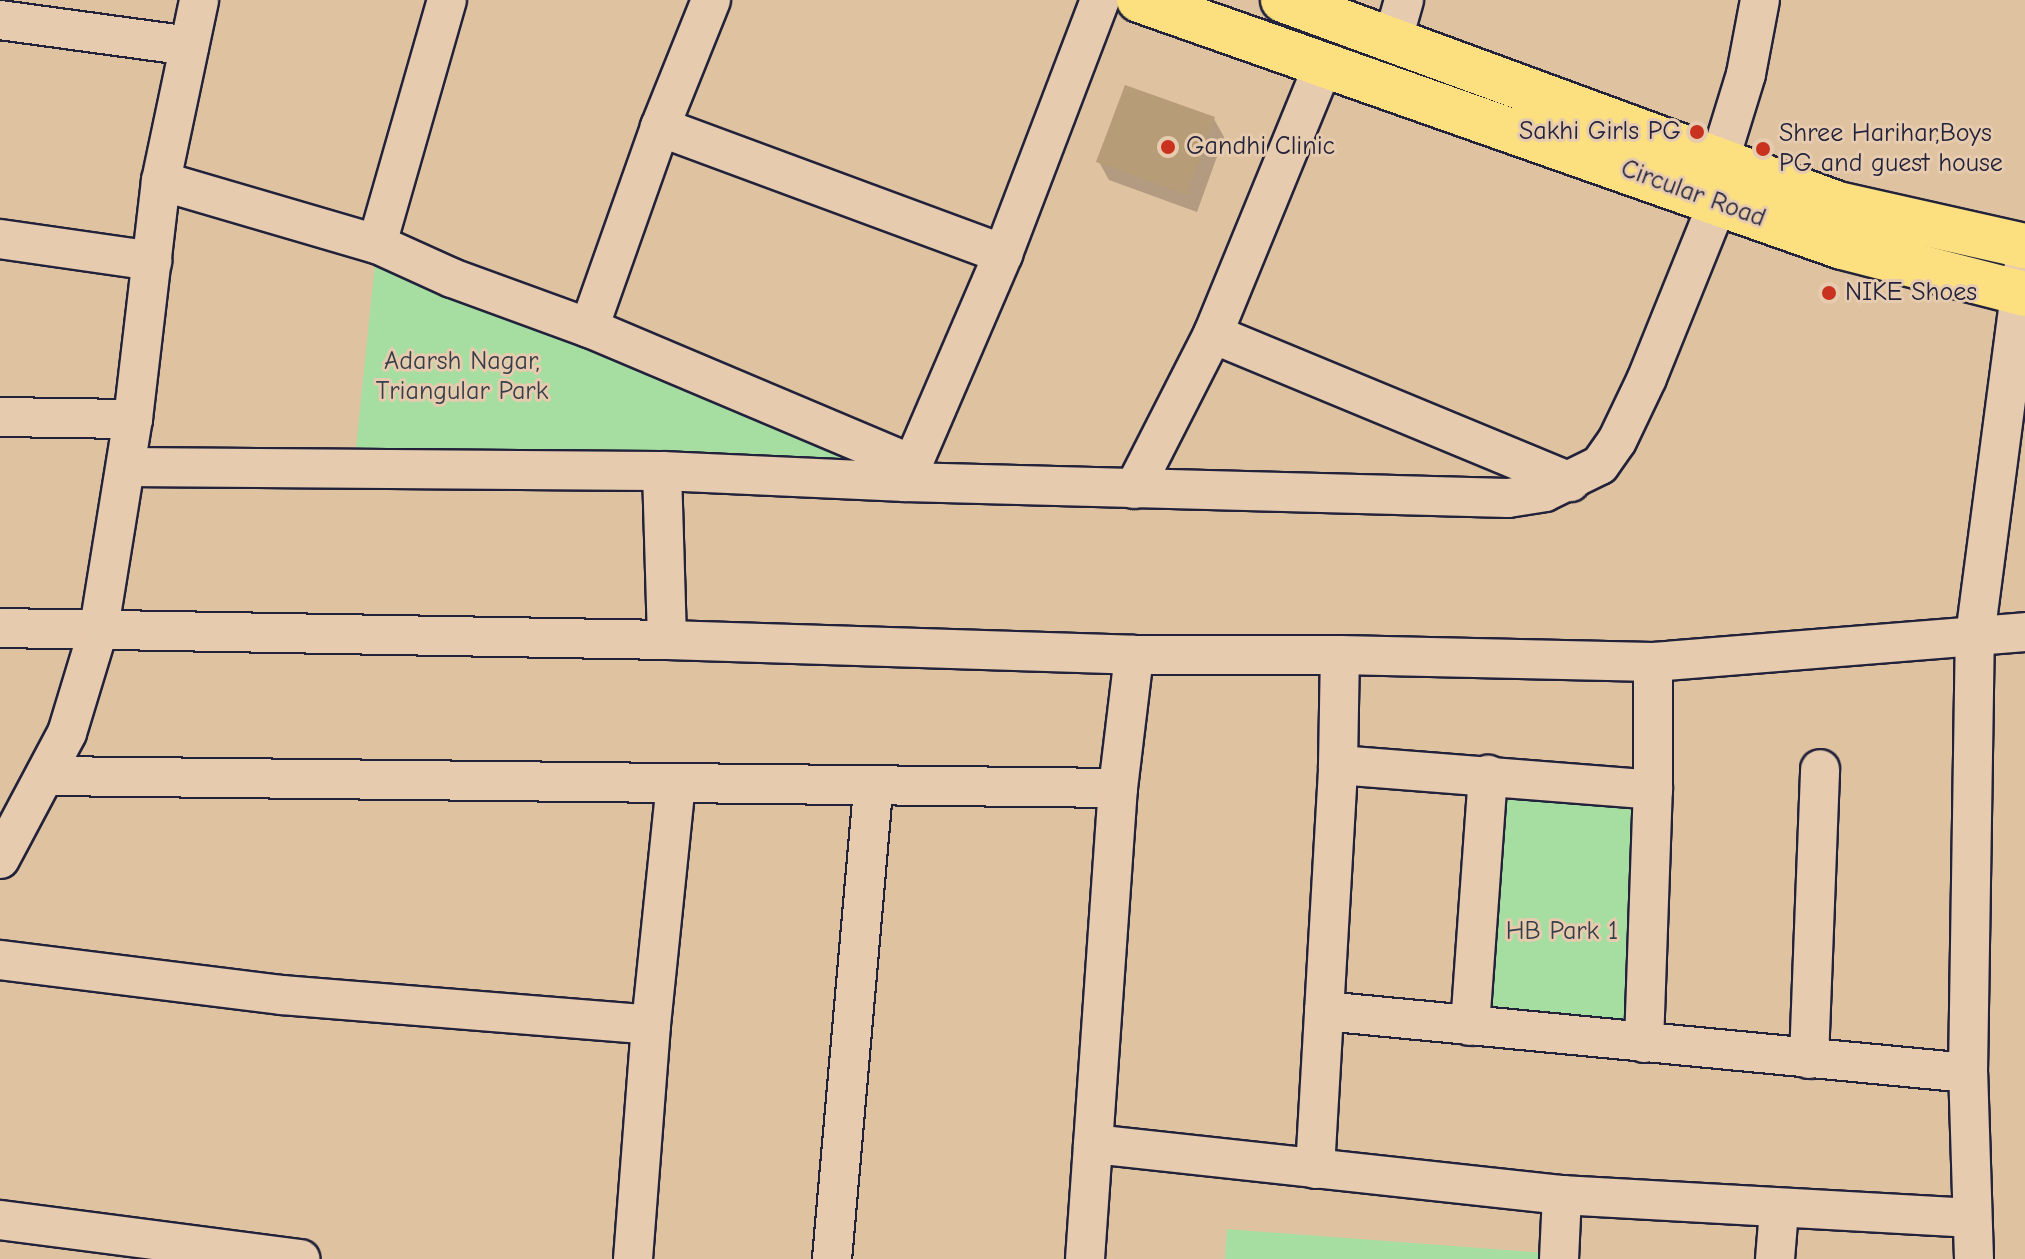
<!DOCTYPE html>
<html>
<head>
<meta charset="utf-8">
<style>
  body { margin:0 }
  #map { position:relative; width:2025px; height:1259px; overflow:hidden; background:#dfc2a0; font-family:"Comic Neue",sans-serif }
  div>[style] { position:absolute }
  .green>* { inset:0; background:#a6dea2 }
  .shadow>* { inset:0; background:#0003 }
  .building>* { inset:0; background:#b79c78 }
  .roads { filter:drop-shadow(2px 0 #22223b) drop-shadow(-2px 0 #22223b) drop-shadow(0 2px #22223b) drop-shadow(0 -2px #22223b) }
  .street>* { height:38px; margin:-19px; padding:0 19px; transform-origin:19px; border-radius:19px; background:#e7cbae }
  .primary>* { height:44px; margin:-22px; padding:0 22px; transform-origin:22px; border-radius:22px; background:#fce080 }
  .dots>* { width:22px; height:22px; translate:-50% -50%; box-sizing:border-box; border:4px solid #e7cbae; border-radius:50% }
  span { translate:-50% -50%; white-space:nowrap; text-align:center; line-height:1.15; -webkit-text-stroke:6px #e7cbae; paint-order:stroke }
  .poi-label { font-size:26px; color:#22223b }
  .right { translate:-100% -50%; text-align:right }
  .left { translate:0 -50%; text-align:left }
  .street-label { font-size:26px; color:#22223b }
  .park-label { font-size:26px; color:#363e4a }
</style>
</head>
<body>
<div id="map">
  <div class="green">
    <i style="clip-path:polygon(377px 244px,913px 465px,354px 467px)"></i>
    <i style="clip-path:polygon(1494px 783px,1647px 796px,1638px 1036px,1476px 1021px)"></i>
    <i style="clip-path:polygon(1227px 1229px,1545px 1253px,1544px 1259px,1225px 1259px)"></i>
  </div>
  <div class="shadow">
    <i style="clip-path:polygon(1214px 119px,1224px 137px,1197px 212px,1109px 180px,1099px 162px)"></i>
  </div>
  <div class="building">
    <i style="clip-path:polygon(1125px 85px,1215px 117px,1187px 195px,1096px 162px)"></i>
  </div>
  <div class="roads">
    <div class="street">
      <i style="left:0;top:20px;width:191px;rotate:7.8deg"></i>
      <i style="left:1393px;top:39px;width:41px;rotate:-74.2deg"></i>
      <i style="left:660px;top:127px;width:366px;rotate:20.3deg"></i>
      <i style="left:1719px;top:162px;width:92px;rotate:-72.9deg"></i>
      <i style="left:1746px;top:74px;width:75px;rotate:-79.3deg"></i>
      <i style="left:161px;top:181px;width:225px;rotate:16.3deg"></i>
      <i style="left:377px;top:244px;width:82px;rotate:24.4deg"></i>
      <i style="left:452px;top:278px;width:146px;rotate:20.1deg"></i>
      <i style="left:589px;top:328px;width:352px;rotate:22.9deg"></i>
      <i style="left:0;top:239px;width:154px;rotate:8.2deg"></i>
      <i style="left:377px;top:244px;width:254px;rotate:-74deg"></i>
      <i style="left:589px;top:328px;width:213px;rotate:-70.5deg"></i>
      <i style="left:660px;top:127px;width:137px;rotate:-68.1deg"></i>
      <i style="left:1213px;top:334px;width:387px;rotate:22.5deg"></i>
      <i style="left:0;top:417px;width:133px;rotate:0.9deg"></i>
      <i style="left:126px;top:467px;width:536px;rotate:0.43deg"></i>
      <i style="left:662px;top:471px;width:243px;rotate:2.6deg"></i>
      <i style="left:905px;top:482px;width:603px;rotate:1.52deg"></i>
      <i style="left:1508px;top:498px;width:37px;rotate:-9deg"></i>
      <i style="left:1545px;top:492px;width:61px;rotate:-26.1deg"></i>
      <i style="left:1600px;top:465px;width:29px;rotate:-55deg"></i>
      <i style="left:1617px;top:441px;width:70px;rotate:-64.5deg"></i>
      <i style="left:1647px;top:378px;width:190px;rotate:-68deg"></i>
      <i style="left:662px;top:471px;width:169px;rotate:88.3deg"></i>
      <i style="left:905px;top:482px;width:248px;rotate:-66.7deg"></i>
      <i style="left:1003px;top:254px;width:272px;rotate:-69.1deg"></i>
      <i style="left:1134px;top:489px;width:174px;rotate:-63deg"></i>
      <i style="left:1213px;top:334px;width:290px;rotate:-67.7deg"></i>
      <i style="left:0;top:628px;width:667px;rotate:1.03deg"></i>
      <i style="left:667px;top:640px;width:467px;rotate:1.8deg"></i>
      <i style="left:1134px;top:655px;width:206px"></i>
      <i style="left:1340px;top:655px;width:313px;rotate:1.3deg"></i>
      <i style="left:1653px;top:662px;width:373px;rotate:-4.6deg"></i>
      <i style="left:1338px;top:765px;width:316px;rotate:4.5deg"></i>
      <i style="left:46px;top:776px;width:1072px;rotate:0.64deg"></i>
      <i style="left:0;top:859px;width:143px;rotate:-62deg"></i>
      <i style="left:67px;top:733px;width:110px;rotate:-73.1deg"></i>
      <i style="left:99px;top:628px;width:212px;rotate:-80.8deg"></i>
      <i style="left:133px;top:419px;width:240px;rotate:-83.3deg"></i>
      <i style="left:161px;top:181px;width:185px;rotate:-78.1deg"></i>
      <i style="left:0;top:960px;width:284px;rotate:7.1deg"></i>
      <i style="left:282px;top:995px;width:370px;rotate:4.6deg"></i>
      <i style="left:1324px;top:1011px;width:647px;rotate:5.5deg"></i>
      <i style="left:1470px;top:1026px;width:252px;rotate:-85.9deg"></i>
      <i style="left:1644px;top:1043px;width:253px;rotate:-88deg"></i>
      <i style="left:1653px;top:790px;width:128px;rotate:-90deg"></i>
      <i style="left:1809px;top:1059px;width:290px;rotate:-87.8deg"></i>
      <i style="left:1093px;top:1144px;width:472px;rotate:6.2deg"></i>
      <i style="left:1562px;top:1195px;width:410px;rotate:3.2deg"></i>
      <i style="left:1315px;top:1169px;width:405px;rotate:-86.7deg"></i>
      <i style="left:1338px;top:765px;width:110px;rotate:-89deg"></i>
      <i style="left:0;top:1220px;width:303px;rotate:7.4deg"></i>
      <i style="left:633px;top:1259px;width:235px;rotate:-85.6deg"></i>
      <i style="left:651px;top:1025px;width:241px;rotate:-84.1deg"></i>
      <i style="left:832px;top:1259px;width:475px;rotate:-85deg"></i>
      <i style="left:1085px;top:1259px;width:472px;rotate:-86deg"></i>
      <i style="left:1118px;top:788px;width:134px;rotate:-83.1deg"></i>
      <i style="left:1559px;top:1259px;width:64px;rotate:-87.3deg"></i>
      <i style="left:1775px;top:1259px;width:49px;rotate:-85.3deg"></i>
      <i style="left:1974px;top:1259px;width:186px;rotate:-91.8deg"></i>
      <i style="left:1968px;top:1073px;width:437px;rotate:-89.1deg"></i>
      <i style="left:1975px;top:636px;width:381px;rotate:-82.5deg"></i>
    </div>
    <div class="primary">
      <i style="left:1139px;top:0;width:745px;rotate:19.36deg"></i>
      <i style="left:1842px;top:247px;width:189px;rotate:14.4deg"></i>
      <i style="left:1283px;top:0;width:591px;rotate:20.18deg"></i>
      <i style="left:1838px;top:204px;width:192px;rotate:12.7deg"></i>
    </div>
  </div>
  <div class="dots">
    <i style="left:1697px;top:132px;background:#c8321e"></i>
    <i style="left:1168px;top:147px;background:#c8321e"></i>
    <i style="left:1763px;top:149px;background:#c8321e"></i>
    <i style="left:1829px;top:293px;background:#c8321e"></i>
  </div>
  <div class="poi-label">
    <span class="right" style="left:1681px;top:132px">Sakhi Girls PG</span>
    <span class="left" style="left:1779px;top:149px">Shree Harihar,Boys<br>PG and guest house</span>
    <span class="left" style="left:1186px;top:147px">Gandhi Clinic</span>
    <span class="left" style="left:1845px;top:293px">NIKE Shoes</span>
  </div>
  <div class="street-label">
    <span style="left:1693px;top:194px;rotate:20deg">Circular Road</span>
  </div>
  <div class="park-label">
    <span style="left:462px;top:377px">Adarsh Nagar,<br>Triangular Park</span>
    <span style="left:1562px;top:932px">HB Park 1</span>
  </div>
</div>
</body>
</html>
